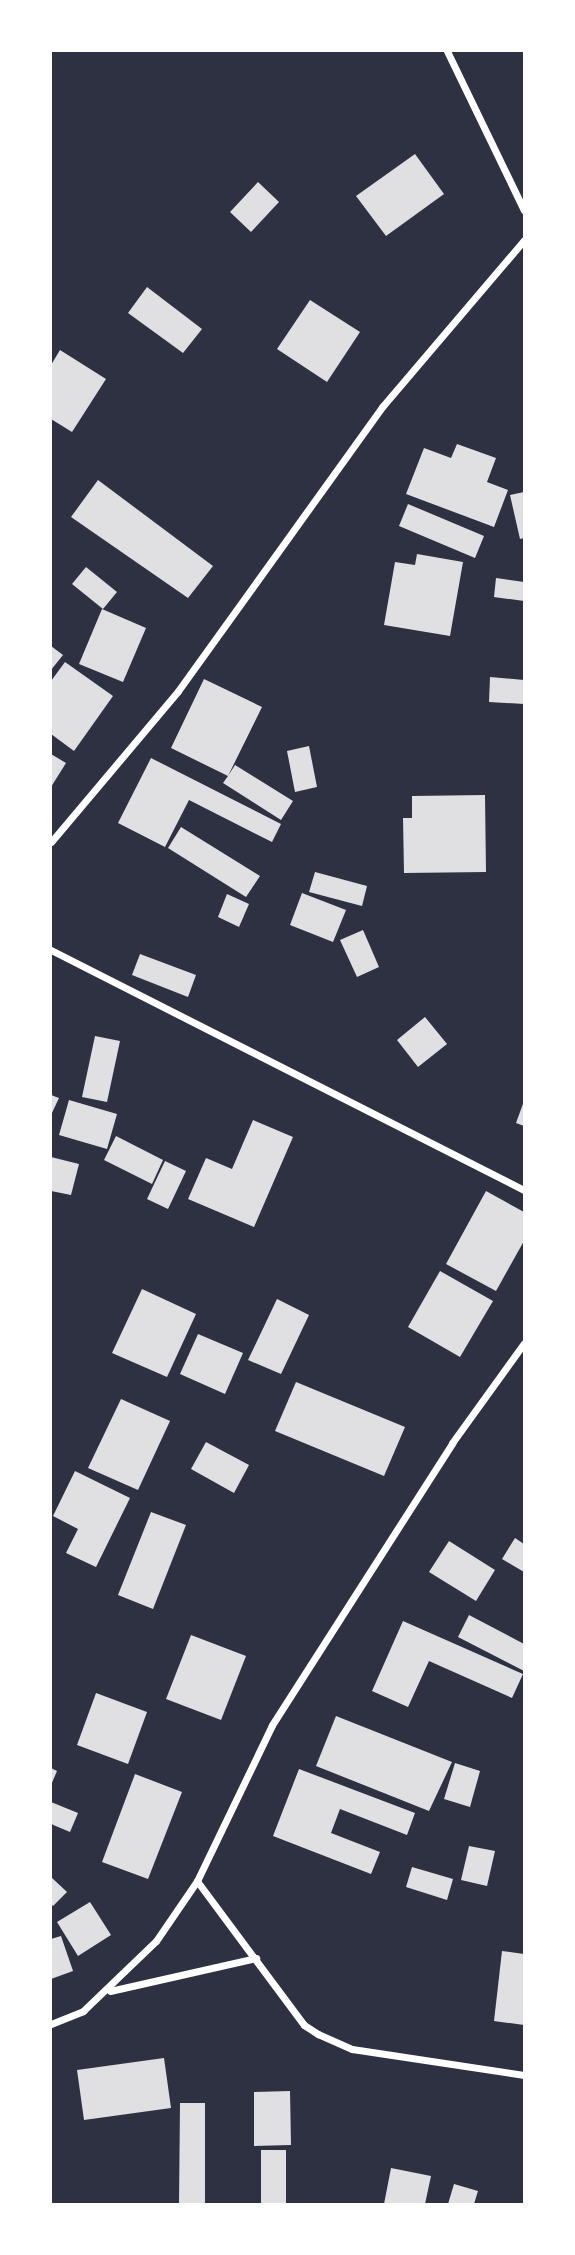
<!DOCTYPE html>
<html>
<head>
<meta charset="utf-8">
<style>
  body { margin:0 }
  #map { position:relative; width:575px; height:2255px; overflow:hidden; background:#2d3142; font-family:"Archivo Narrow",sans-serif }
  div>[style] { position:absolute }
  .building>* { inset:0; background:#e0e0e3 }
  .minor>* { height:7px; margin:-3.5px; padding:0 3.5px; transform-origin:3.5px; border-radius:3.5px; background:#fff }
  span { translate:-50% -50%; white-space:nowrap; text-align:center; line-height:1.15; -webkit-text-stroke:7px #fff; paint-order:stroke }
  .frame { position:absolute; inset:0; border:52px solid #fff; pointer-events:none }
</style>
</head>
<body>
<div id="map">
  <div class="building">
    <i style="clip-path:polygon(415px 154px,444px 194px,386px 236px,356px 196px)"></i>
    <i style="clip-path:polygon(258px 182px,279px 202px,251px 232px,230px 212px)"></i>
    <i style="clip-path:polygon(147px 287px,202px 329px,183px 353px,128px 313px)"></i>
    <i style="clip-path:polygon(310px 300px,360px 332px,327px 382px,277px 349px)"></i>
    <i style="clip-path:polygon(60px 350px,106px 379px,72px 432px,51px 419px,51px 365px)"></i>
    <i style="clip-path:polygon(457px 444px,496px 458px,487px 482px,508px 490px,494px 527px,406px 494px,424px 448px,451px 458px)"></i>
    <i style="clip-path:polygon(98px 480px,213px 566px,188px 598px,71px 517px)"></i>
    <i style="clip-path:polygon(524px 492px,524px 538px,520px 539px,510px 495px)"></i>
    <i style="clip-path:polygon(408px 504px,484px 536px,475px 558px,399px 526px)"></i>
    <i style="clip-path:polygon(417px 554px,463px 562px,450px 636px,384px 625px,395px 562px,415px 565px)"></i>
    <i style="clip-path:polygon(86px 567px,117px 592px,103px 609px,72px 584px)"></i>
    <i style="clip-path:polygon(496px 578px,524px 582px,524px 601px,494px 597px)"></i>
    <i style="clip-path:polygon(102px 609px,146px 628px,123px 682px,79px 664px)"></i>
    <i style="clip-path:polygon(51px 646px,63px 655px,51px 670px)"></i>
    <i style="clip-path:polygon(65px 662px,113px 696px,74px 751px,51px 734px,51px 681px)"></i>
    <i style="clip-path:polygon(490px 677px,524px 680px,524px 704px,489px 702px)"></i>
    <i style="clip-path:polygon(204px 679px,262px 707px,228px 776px,235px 765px,293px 801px,281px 820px,223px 783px,228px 776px,171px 748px)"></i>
    <i style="clip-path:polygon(309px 746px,317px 787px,295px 792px,287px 751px)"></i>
    <i style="clip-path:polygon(51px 754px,66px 763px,51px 787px)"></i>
    <i style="clip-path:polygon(151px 758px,281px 824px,272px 842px,189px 800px,165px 847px,118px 823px)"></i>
    <i style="clip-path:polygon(485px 795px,486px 872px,404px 873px,403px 818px,412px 818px,412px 796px)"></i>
    <i style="clip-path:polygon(181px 827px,260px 876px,246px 897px,168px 848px)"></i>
    <i style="clip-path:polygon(315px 872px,367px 886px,362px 906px,309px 892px)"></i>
    <i style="clip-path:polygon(302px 893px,346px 910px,333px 942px,290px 925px)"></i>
    <i style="clip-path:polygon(227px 894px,249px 904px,239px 927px,218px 917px)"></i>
    <i style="clip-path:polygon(363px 930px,379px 967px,357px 977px,340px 940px)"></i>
    <i style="clip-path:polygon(140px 954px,196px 975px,188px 997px,132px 975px)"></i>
    <i style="clip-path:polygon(425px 1017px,447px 1044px,418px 1067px,397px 1040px)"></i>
    <i style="clip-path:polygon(95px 1036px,120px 1041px,107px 1102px,82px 1097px)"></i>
    <i style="clip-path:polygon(51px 1095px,59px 1098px,51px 1115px)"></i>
    <i style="clip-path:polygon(69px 1100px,117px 1114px,107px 1149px,59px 1135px)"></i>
    <i style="clip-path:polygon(524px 1101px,524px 1126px,516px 1123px)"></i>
    <i style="clip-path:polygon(253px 1120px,293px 1137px,254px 1227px,188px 1199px,206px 1158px,232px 1169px)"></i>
    <i style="clip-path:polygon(116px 1136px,163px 1160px,152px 1184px,104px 1160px)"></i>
    <i style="clip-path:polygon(51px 1157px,79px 1164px,71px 1195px,51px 1191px)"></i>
    <i style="clip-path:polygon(165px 1161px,186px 1171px,168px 1209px,147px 1199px)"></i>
    <i style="clip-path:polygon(486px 1191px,524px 1212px,524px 1241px,496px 1291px,446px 1264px)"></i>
    <i style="clip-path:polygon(440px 1271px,493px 1301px,460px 1357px,408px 1327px)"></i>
    <i style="clip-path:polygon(142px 1289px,196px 1314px,167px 1377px,112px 1353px)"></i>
    <i style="clip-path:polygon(277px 1299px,309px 1315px,281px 1374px,248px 1360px)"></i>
    <i style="clip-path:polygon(198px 1334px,243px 1353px,225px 1394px,180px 1374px)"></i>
    <i style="clip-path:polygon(296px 1382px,405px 1427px,384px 1476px,275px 1431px)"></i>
    <i style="clip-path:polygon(121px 1399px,170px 1421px,138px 1490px,88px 1468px)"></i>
    <i style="clip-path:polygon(206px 1442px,249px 1465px,234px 1493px,191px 1469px)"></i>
    <i style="clip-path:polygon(75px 1471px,130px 1498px,96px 1567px,66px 1553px,78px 1529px,53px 1516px)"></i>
    <i style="clip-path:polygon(151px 1512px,186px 1525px,153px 1609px,118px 1595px)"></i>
    <i style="clip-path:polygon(515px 1538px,524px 1544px,524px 1572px,502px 1559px)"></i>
    <i style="clip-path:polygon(449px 1541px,495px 1570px,476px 1601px,429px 1572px)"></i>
    <i style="clip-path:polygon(469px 1615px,524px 1644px,524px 1671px,458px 1637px)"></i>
    <i style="clip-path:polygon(403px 1621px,523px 1674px,512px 1698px,429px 1661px,408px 1707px,372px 1691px)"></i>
    <i style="clip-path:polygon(191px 1635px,246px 1656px,221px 1720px,166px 1699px)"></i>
    <i style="clip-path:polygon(96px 1693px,147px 1712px,128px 1764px,77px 1745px)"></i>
    <i style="clip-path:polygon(336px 1716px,452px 1762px,429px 1811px,316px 1766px)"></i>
    <i style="clip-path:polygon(455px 1763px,480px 1771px,470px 1807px,444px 1799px)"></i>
    <i style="clip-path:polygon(51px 1768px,57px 1771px,51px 1785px)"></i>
    <i style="clip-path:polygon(299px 1769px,415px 1813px,407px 1835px,340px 1809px,331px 1833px,380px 1852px,371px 1874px,273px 1836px)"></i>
    <i style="clip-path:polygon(135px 1774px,182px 1792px,148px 1879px,102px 1862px)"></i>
    <i style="clip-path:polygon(51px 1802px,78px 1813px,70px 1832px,51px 1824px)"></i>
    <i style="clip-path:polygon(469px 1846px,495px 1851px,487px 1886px,461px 1880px)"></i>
    <i style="clip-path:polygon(412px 1867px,453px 1879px,447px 1900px,406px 1887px)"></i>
    <i style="clip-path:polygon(51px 1877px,67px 1892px,53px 1906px,51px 1904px)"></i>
    <i style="clip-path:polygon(90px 1902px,111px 1935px,78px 1956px,57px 1922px)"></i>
    <i style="clip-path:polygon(61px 1936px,73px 1971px,51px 1979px,51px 1939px)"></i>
    <i style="clip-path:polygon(502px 1951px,524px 1954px,524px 2025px,494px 2021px)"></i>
    <i style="clip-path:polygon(164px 2058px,171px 2108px,84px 2120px,77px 2070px)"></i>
    <i style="clip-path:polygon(290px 2091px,291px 2145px,254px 2146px,254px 2092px)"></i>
    <i style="clip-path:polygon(180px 2103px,205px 2103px,205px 2204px,179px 2204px)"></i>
    <i style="clip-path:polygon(261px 2150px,286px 2150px,286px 2204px,261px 2204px)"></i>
    <i style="clip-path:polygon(391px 2168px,431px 2176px,425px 2204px,384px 2204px)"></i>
    <i style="clip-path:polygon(454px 2184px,478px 2191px,474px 2204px,448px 2204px)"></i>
  </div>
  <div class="minor">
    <i style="left:447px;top:51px;width:177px;rotate:64.2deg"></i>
    <i style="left:51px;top:842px;width:197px;rotate:-49.9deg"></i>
    <i style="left:178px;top:691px;width:350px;rotate:-54.3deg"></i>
    <i style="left:382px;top:407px;width:219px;rotate:-49.6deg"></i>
    <i style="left:51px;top:950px;width:530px;rotate:26.9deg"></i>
    <i style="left:197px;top:1881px;width:179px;rotate:53.4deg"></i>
    <i style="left:304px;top:2025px;width:17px;rotate:33deg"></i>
    <i style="left:318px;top:2034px;width:37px;rotate:24deg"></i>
    <i style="left:352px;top:2049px;width:174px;rotate:8.6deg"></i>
    <i style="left:110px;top:1991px;width:150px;rotate:-12.7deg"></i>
    <i style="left:51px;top:2024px;width:35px;rotate:-22deg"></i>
    <i style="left:83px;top:2011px;width:101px;rotate:-43.8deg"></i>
    <i style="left:156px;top:1941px;width:73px;rotate:-55.7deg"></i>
    <i style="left:197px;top:1881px;width:173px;rotate:-64.3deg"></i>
    <i style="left:272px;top:1725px;width:335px;rotate:-57.4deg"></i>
    <i style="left:452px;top:1443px;width:123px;rotate:-54.2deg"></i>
  </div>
  <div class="frame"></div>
</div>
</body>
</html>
